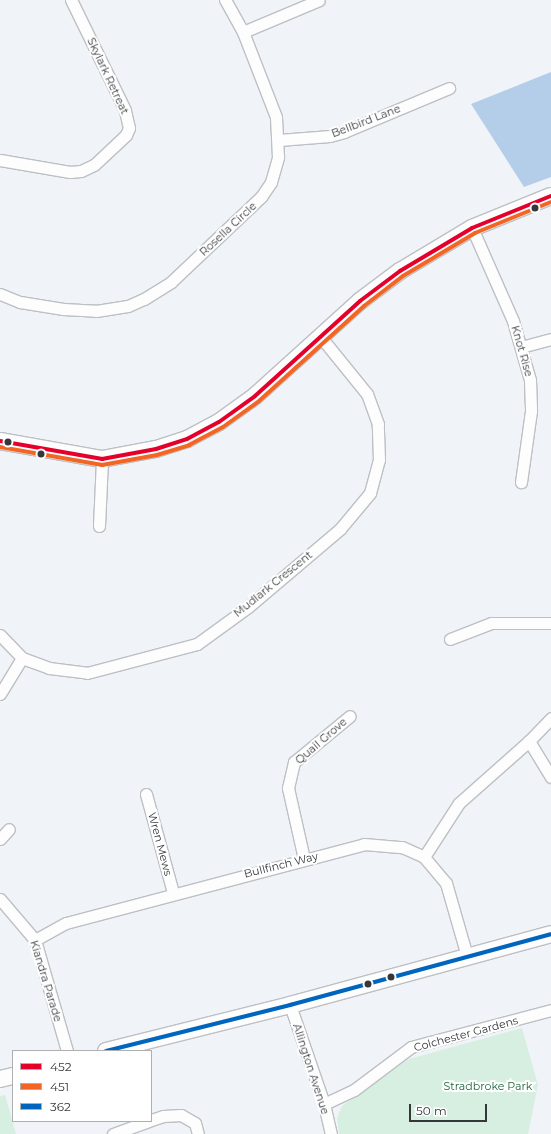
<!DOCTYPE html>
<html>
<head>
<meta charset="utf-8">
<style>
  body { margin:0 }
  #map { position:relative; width:551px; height:1134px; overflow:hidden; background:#f0f3f8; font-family:Montserrat,sans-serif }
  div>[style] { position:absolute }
  .green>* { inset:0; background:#d6efe0 }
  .water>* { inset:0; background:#b4cee9 }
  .roads { filter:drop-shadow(1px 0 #bdc0c3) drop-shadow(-1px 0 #bdc0c3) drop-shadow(0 1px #bdc0c3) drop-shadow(0 -1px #bdc0c3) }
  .street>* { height:11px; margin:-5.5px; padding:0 5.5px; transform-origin:5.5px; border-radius:5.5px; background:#fdfdfe }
  .secondary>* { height:16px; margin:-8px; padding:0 8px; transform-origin:8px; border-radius:8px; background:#fdfdfe }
  .bus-1>* { height:4px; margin:-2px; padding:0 2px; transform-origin:2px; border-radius:2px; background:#e4002b }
  .bus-2>* { height:4px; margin:-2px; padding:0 2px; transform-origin:2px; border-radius:2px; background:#f26522 }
  .bus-3>* { height:4px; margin:-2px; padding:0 2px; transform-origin:2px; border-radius:2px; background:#0065bd }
  .dots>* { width:11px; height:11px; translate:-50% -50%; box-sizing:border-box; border:2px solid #fff; border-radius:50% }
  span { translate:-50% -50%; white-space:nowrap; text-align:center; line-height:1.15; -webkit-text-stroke:4px #fff; paint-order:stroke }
  .street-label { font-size:11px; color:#35373b }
  .park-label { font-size:11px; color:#1e653c }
  .legend { position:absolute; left:12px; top:1050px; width:140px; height:72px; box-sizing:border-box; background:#fff; border:1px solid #aeafb1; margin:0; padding:5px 7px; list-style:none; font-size:12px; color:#35373b }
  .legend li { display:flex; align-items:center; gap:8px; height:20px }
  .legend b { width:20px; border:1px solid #aeafb1 }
  .scale { position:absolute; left:409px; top:1104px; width:78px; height:18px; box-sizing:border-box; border:2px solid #35373b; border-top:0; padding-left:5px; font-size:12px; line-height:14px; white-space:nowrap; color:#35373b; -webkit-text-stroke:3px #fff; paint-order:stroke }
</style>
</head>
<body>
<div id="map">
  <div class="green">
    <i style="clip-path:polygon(522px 1028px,538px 1085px,528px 1134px,339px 1134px,337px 1118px,342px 1106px,409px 1059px)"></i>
    <i style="clip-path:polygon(5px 1095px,16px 1134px,0 1134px,0 1096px)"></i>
  </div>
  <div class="water">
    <i style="clip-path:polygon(551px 72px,551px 177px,524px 187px,471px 104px)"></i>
  </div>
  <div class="roads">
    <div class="street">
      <i style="left:243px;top:32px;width:82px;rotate:-22.8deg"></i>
      <i style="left:279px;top:140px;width:51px;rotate:-4.5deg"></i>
      <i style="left:330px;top:136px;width:15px;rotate:-16deg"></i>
      <i style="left:344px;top:132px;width:114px;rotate:-22.7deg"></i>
      <i style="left:0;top:160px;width:71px;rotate:9.7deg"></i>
      <i style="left:70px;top:172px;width:11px;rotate:-5deg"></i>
      <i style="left:81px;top:171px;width:14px;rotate:-25deg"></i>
      <i style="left:94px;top:165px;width:44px;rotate:-43.2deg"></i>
      <i style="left:126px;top:135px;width:8px;rotate:-67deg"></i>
      <i style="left:129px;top:128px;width:18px;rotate:-103deg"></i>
      <i style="left:125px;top:110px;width:123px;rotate:-116.1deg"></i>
      <i style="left:472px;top:228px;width:102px;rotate:66.2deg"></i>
      <i style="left:513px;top:321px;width:61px;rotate:73.9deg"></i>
      <i style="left:530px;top:380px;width:31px;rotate:88deg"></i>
      <i style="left:531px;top:411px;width:72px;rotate:98deg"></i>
      <i style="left:0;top:294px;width:22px;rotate:22deg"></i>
      <i style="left:20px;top:302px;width:44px;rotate:9.2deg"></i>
      <i style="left:63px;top:309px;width:33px;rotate:3deg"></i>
      <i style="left:96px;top:311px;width:32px;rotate:-9deg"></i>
      <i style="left:128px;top:306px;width:17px;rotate:-24deg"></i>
      <i style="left:144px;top:299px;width:32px;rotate:-32deg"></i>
      <i style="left:171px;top:282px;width:124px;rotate:-43.4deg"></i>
      <i style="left:261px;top:197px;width:18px;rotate:-56deg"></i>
      <i style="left:271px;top:182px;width:26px;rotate:-74deg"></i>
      <i style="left:278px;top:157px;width:40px;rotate:-92.9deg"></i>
      <i style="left:276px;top:117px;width:91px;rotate:-111.2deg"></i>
      <i style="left:243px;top:32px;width:37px;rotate:-119deg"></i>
      <i style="left:521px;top:347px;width:31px;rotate:-15deg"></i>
      <i style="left:99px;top:526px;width:67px;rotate:-87.4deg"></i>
      <i style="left:0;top:635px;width:32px;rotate:46deg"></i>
      <i style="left:22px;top:658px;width:29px;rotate:20deg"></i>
      <i style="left:49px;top:668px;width:38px;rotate:7deg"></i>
      <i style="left:87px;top:673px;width:114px;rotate:-14.8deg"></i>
      <i style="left:197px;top:644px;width:63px;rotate:-36deg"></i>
      <i style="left:248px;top:607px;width:121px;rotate:-40.3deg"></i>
      <i style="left:340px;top:529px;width:47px;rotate:-50.2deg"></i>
      <i style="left:370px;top:493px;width:34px;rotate:-75deg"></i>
      <i style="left:379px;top:460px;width:36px;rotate:-92deg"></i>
      <i style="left:378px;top:424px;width:32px;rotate:-110deg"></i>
      <i style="left:367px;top:394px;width:75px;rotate:-129deg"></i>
      <i style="left:450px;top:639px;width:44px;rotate:-21.3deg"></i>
      <i style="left:491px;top:623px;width:60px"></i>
      <i style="left:0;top:694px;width:42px;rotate:-58.6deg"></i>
      <i style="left:529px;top:741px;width:42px;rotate:58.6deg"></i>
      <i style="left:146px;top:794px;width:103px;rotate:74.7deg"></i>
      <i style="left:0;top:839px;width:13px;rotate:-48deg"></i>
      <i style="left:424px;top:857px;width:64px;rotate:-57.1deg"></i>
      <i style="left:459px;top:803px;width:94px;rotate:-41.5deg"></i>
      <i style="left:529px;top:741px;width:32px;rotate:-46deg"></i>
      <i style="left:304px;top:859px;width:73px;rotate:-102.7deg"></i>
      <i style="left:288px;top:788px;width:27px;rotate:-77deg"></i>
      <i style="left:294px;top:762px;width:72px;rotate:-39.4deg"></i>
      <i style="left:0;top:899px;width:54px;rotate:49.5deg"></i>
      <i style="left:35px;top:940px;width:116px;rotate:73.9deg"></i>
      <i style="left:35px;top:940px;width:35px;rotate:-29deg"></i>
      <i style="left:66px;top:923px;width:308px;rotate:-14.8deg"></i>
      <i style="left:364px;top:844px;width:38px;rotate:5deg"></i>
      <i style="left:402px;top:847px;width:24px;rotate:24deg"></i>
      <i style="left:424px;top:857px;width:34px;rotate:50deg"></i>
      <i style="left:446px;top:883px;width:76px;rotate:74deg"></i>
      <i style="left:290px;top:1005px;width:105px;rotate:71deg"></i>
      <i style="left:324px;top:1104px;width:31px;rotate:77deg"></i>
      <i style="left:324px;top:1104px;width:33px;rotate:-25deg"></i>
      <i style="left:354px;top:1090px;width:71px;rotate:-37deg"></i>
      <i style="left:411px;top:1047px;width:145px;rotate:-14.8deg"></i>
      <i style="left:151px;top:1120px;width:13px;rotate:-18deg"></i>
      <i style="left:163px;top:1116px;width:18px;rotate:-3deg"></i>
      <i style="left:181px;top:1115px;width:16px;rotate:30deg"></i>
      <i style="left:195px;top:1123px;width:11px;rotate:75deg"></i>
      <i style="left:113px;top:1134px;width:37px;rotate:-20deg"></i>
    </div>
    <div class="secondary">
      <i style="left:0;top:441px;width:104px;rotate:10deg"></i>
      <i style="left:102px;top:459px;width:55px;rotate:-10.5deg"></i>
      <i style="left:156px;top:449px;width:33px;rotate:-18deg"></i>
      <i style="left:187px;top:439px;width:36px;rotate:-28deg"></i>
      <i style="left:219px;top:422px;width:44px;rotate:-35.8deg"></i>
      <i style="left:255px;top:396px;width:142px;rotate:-42.1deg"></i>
      <i style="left:360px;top:301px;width:50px;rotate:-36.9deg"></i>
      <i style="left:400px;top:271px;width:84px;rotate:-30.8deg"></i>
      <i style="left:472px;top:228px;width:85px;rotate:-22.1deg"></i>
      <i style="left:106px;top:1051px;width:190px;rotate:-14deg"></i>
      <i style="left:290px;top:1005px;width:270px;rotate:-15.2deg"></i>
      <i style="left:0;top:1079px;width:13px;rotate:-13deg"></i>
    </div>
  </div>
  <div class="bus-1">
    <i style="left:0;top:441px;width:104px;rotate:10deg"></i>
    <i style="left:102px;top:459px;width:55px;rotate:-10.5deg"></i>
    <i style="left:156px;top:449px;width:33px;rotate:-18deg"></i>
    <i style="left:187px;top:439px;width:36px;rotate:-28deg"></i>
    <i style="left:219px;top:422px;width:44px;rotate:-35.8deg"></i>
    <i style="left:255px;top:396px;width:142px;rotate:-42.1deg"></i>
    <i style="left:360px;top:301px;width:50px;rotate:-36.9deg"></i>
    <i style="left:400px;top:271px;width:84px;rotate:-30.8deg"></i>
    <i style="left:472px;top:228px;width:85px;rotate:-22.1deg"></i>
  </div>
  <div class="bus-2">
    <i style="left:0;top:447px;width:104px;rotate:10deg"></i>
    <i style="left:102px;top:465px;width:56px;rotate:-10.3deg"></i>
    <i style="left:157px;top:455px;width:34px;rotate:-17deg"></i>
    <i style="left:189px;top:445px;width:38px;rotate:-28deg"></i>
    <i style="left:223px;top:427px;width:44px;rotate:-35.8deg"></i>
    <i style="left:259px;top:401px;width:142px;rotate:-42.1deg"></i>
    <i style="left:364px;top:306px;width:49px;rotate:-37.6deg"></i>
    <i style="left:403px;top:276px;width:84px;rotate:-30.8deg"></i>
    <i style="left:475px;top:233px;width:82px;rotate:-22.2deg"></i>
  </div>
  <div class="bus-3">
    <i style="left:106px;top:1051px;width:190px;rotate:-14deg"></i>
    <i style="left:290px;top:1005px;width:270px;rotate:-15.2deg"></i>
  </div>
  <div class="dots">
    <i style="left:535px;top:208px;background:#35373b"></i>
    <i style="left:8px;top:442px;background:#35373b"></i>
    <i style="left:41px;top:454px;background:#35373b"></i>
    <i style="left:391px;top:977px;background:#35373b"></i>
    <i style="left:368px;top:984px;background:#35373b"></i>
  </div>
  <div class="street-label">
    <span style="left:108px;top:76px;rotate:65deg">Skylark Retreat</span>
    <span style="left:366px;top:121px;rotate:-21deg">Bellbird Lane</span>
    <span style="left:228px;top:229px;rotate:-43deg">Rosella Circle</span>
    <span style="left:522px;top:351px;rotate:74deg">Knot Rise</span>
    <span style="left:273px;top:584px;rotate:-39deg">Mudlark Crescent</span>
    <span style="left:321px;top:741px;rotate:-41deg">Quail Grove</span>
    <span style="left:160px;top:844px;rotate:75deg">Wren Mews</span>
    <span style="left:281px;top:865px;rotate:-14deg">Bullfinch Way</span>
    <span style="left:46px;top:981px;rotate:73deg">Kiandra Parade</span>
    <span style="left:466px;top:1034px;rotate:-15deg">Colchester Gardens</span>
    <span style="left:311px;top:1069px;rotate:72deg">Allington Avenue</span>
  </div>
  <div class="park-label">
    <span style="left:488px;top:1086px">Stradbroke Park</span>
  </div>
  <ul class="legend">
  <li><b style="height:5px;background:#e4002b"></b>452</li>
  <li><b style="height:5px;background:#f26522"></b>451</li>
  <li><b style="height:5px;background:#0065bd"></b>362</li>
  </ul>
  <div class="scale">50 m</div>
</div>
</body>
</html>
